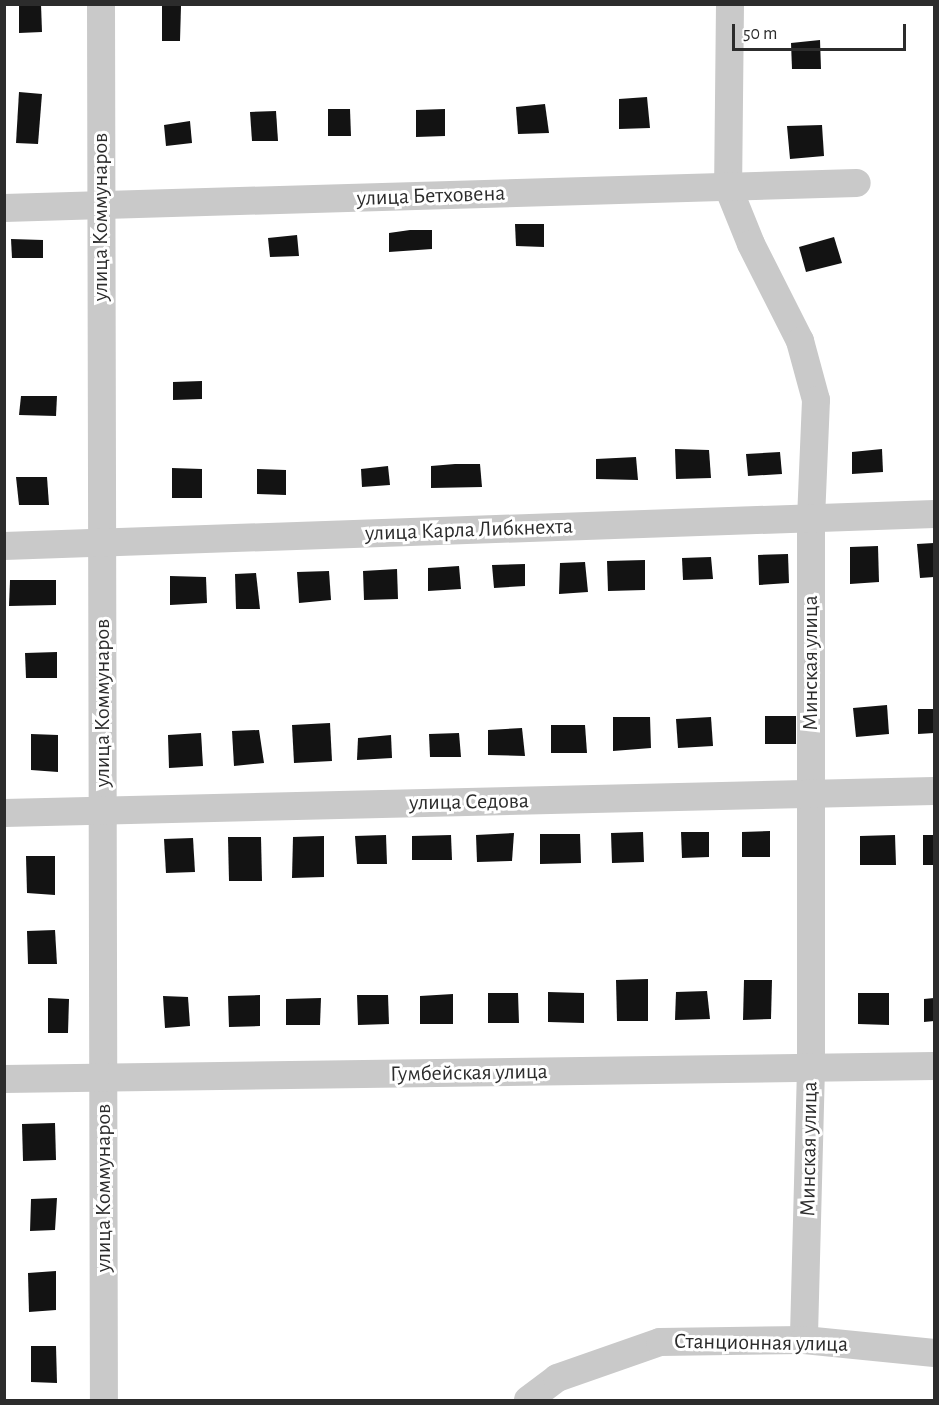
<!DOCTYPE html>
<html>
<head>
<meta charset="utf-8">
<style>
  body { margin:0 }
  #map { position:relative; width:939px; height:1405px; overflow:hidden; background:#fff; font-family:"Alegreya Sans",sans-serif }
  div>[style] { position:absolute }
  .building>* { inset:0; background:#131313 }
  .minor>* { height:28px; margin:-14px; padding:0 14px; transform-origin:14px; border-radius:14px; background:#c9c9c9 }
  span { translate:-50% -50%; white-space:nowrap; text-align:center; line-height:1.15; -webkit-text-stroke:6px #fff; paint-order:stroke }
  .street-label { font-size:22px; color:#2c2c2c }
  .frame { position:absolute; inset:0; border:6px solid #2c2c2c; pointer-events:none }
  .scale { position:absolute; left:732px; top:24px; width:174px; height:27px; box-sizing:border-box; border:3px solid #2c2c2c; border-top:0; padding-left:8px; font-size:18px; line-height:21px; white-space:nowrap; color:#2c2c2c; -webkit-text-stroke:4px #fff; paint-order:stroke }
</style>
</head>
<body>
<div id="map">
  <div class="building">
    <i style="clip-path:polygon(19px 4px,41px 4px,42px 32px,19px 33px)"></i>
    <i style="clip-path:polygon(162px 5px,181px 6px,180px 41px,162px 41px)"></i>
    <i style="clip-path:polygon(820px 40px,821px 69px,792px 69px,791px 43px)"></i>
    <i style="clip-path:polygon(19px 92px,42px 94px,38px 144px,16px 143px)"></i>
    <i style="clip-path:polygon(647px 97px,650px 128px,619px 129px,619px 99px)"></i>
    <i style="clip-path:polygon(545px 104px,549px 133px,518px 134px,516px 107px)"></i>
    <i style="clip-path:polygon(328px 109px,350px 109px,351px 136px,328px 136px)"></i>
    <i style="clip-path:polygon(445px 109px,445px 136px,416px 137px,416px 110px)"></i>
    <i style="clip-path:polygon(276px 111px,278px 141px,252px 141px,250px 112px)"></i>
    <i style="clip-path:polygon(190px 121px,192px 143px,166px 146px,164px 125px)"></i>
    <i style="clip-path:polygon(822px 125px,824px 156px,790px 159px,787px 126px)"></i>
    <i style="clip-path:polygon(515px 224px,544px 224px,544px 247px,516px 246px)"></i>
    <i style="clip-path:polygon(410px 230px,432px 230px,432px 249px,389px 252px,389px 233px)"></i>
    <i style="clip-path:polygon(297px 235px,299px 256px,270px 257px,268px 238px)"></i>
    <i style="clip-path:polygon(834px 237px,842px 263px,806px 272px,799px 247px)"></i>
    <i style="clip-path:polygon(11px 239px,43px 240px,43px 258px,12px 258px)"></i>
    <i style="clip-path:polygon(202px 381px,202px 399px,173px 400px,173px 382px)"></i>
    <i style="clip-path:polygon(21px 396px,57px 396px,56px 416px,19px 415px)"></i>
    <i style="clip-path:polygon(675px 449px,709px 450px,711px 478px,676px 479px)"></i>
    <i style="clip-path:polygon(882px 449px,883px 472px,852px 474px,852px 452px)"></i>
    <i style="clip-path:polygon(780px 452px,782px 474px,748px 476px,746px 454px)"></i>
    <i style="clip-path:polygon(636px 457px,638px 480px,596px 479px,596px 459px)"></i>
    <i style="clip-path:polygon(455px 464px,480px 464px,482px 487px,431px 488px,431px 466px)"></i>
    <i style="clip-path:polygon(388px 466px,390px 485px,362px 487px,361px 469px)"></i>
    <i style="clip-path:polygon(172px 468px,202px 469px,202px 498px,172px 498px)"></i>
    <i style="clip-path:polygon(257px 469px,286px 470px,286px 495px,257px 494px)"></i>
    <i style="clip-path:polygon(16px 477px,47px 477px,49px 505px,19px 505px)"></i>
    <i style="clip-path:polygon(934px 543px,934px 577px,920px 578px,917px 544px)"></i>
    <i style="clip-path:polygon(878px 546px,879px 582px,850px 584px,850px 547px)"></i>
    <i style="clip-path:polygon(788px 554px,789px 583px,759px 585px,758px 555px)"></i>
    <i style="clip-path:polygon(711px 557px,713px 579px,683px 580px,682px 558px)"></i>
    <i style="clip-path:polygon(645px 560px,645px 590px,608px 591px,607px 561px)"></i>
    <i style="clip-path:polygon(585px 562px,588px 592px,559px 594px,560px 563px)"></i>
    <i style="clip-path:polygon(525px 564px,525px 586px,494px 588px,492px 565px)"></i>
    <i style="clip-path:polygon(459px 566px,461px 589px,428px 591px,428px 568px)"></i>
    <i style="clip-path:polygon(397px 569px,398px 599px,364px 600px,363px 571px)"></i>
    <i style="clip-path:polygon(329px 571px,331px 600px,299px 603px,297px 572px)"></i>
    <i style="clip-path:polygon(256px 573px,260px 609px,236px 609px,235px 574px)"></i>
    <i style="clip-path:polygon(170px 576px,206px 577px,207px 603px,170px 605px)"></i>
    <i style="clip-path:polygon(10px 580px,56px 580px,56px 605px,9px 606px)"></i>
    <i style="clip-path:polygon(57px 652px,57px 678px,26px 678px,25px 653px)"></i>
    <i style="clip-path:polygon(887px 705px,889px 734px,856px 737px,853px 708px)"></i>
    <i style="clip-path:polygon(918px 709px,934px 709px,934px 733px,918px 734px)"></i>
    <i style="clip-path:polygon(765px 716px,796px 716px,796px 744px,765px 744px)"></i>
    <i style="clip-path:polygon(613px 717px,650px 717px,651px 748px,613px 751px)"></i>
    <i style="clip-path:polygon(711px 717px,713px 746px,678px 748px,676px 719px)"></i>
    <i style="clip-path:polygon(330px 723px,332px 761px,294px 763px,292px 725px)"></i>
    <i style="clip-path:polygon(551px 725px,585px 725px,587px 753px,551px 753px)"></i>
    <i style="clip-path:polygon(522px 728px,525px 756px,488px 755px,488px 730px)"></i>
    <i style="clip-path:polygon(259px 730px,264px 763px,234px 766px,232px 731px)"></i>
    <i style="clip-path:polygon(201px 733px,203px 766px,169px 768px,168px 735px)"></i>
    <i style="clip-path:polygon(459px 733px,461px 757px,430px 757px,429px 734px)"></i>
    <i style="clip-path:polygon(31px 734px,58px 735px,58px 772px,31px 770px)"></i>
    <i style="clip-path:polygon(391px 735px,392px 758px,357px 760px,358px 738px)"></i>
    <i style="clip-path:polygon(770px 831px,770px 857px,742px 857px,742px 832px)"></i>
    <i style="clip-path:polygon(643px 832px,644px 862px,612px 863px,611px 833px)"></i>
    <i style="clip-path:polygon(681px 832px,709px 832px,709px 857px,682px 858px)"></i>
    <i style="clip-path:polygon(514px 833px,512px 861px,477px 862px,476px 835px)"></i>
    <i style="clip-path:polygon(540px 834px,580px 834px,581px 863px,540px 864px)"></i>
    <i style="clip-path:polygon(386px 835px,387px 864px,357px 864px,355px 836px)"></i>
    <i style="clip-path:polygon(451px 835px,452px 860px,412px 860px,412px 836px)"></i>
    <i style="clip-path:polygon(895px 835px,896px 865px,860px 865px,860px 836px)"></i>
    <i style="clip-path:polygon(923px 835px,934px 835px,934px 865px,923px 865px)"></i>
    <i style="clip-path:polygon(324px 836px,324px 877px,292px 878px,293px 837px)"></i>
    <i style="clip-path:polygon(228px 837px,261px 837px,262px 881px,229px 881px)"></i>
    <i style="clip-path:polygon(193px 838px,195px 872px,166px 873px,164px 839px)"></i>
    <i style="clip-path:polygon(26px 856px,55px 856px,55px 895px,27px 893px)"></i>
    <i style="clip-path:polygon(55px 930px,57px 964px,28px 964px,27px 931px)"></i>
    <i style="clip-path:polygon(648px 979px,648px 1021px,617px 1021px,616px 980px)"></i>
    <i style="clip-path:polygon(744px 980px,772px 980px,771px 1019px,743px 1020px)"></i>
    <i style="clip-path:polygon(707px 991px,710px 1019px,675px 1020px,676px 992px)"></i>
    <i style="clip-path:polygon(548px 992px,584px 993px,584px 1023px,548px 1022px)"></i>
    <i style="clip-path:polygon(488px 993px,518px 993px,519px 1023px,488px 1023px)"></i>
    <i style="clip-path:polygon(858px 993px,889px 993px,889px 1025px,858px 1024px)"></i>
    <i style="clip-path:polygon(453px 994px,453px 1024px,420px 1024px,420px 996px)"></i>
    <i style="clip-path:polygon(260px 995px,260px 1026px,229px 1027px,228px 996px)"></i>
    <i style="clip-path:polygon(357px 995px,388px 995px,389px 1024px,358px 1025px)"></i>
    <i style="clip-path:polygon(163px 996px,188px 997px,190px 1026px,165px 1028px)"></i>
    <i style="clip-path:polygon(48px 998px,69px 999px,68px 1033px,48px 1033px)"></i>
    <i style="clip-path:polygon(321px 998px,320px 1025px,286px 1025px,286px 999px)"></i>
    <i style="clip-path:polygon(934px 998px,934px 1021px,924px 1022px,924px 999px)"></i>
    <i style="clip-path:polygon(55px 1123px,56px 1160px,23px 1161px,22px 1124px)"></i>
    <i style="clip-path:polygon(57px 1198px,55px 1230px,30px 1231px,31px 1199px)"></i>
    <i style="clip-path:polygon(56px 1271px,56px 1310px,29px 1312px,28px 1273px)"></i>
    <i style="clip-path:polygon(31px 1346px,56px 1346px,57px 1383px,31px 1382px)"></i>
  </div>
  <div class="minor">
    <i style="left:101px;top:4px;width:1396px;rotate:89.88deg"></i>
    <i style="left:730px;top:4px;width:183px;rotate:90.6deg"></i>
    <i style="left:728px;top:187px;width:61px;rotate:68deg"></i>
    <i style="left:751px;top:244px;width:109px;rotate:63.2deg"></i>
    <i style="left:800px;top:341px;width:61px;rotate:74.8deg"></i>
    <i style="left:816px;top:400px;width:118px;rotate:92.4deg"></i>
    <i style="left:811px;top:518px;width:550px;rotate:90deg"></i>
    <i style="left:811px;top:1068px;width:272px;rotate:91.5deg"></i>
    <i style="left:4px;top:208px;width:853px;rotate:-1.68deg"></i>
    <i style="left:4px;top:546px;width:931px;rotate:-1.97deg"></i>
    <i style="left:4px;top:813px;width:930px;rotate:-1.36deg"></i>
    <i style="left:4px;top:1079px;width:930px;rotate:-0.8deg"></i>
    <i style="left:528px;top:1400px;width:36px;rotate:-37deg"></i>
    <i style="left:557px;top:1378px;width:109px;rotate:-19.3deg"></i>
    <i style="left:660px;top:1342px;width:144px;rotate:-0.8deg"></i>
    <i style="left:804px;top:1340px;width:131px;rotate:5.7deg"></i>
  </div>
  <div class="street-label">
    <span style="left:431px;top:196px;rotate:-2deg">улица Бетховена</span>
    <span style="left:101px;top:217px;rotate:-90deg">улица Коммунаров</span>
    <span style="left:469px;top:530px;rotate:-2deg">улица Карла Либкнехта</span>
    <span style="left:811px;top:663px;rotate:-90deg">Минская улица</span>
    <span style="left:103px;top:703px;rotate:-90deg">улица Коммунаров</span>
    <span style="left:469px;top:802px;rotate:-1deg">улица Седова</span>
    <span style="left:469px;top:1073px;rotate:-1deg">Гумбейская улица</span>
    <span style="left:809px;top:1149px;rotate:-89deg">Минская улица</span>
    <span style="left:104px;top:1188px;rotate:-90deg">улица Коммунаров</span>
    <span style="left:761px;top:1343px;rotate:1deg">Станционная улица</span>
  </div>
  <div class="frame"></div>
  <div class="scale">50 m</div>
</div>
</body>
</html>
